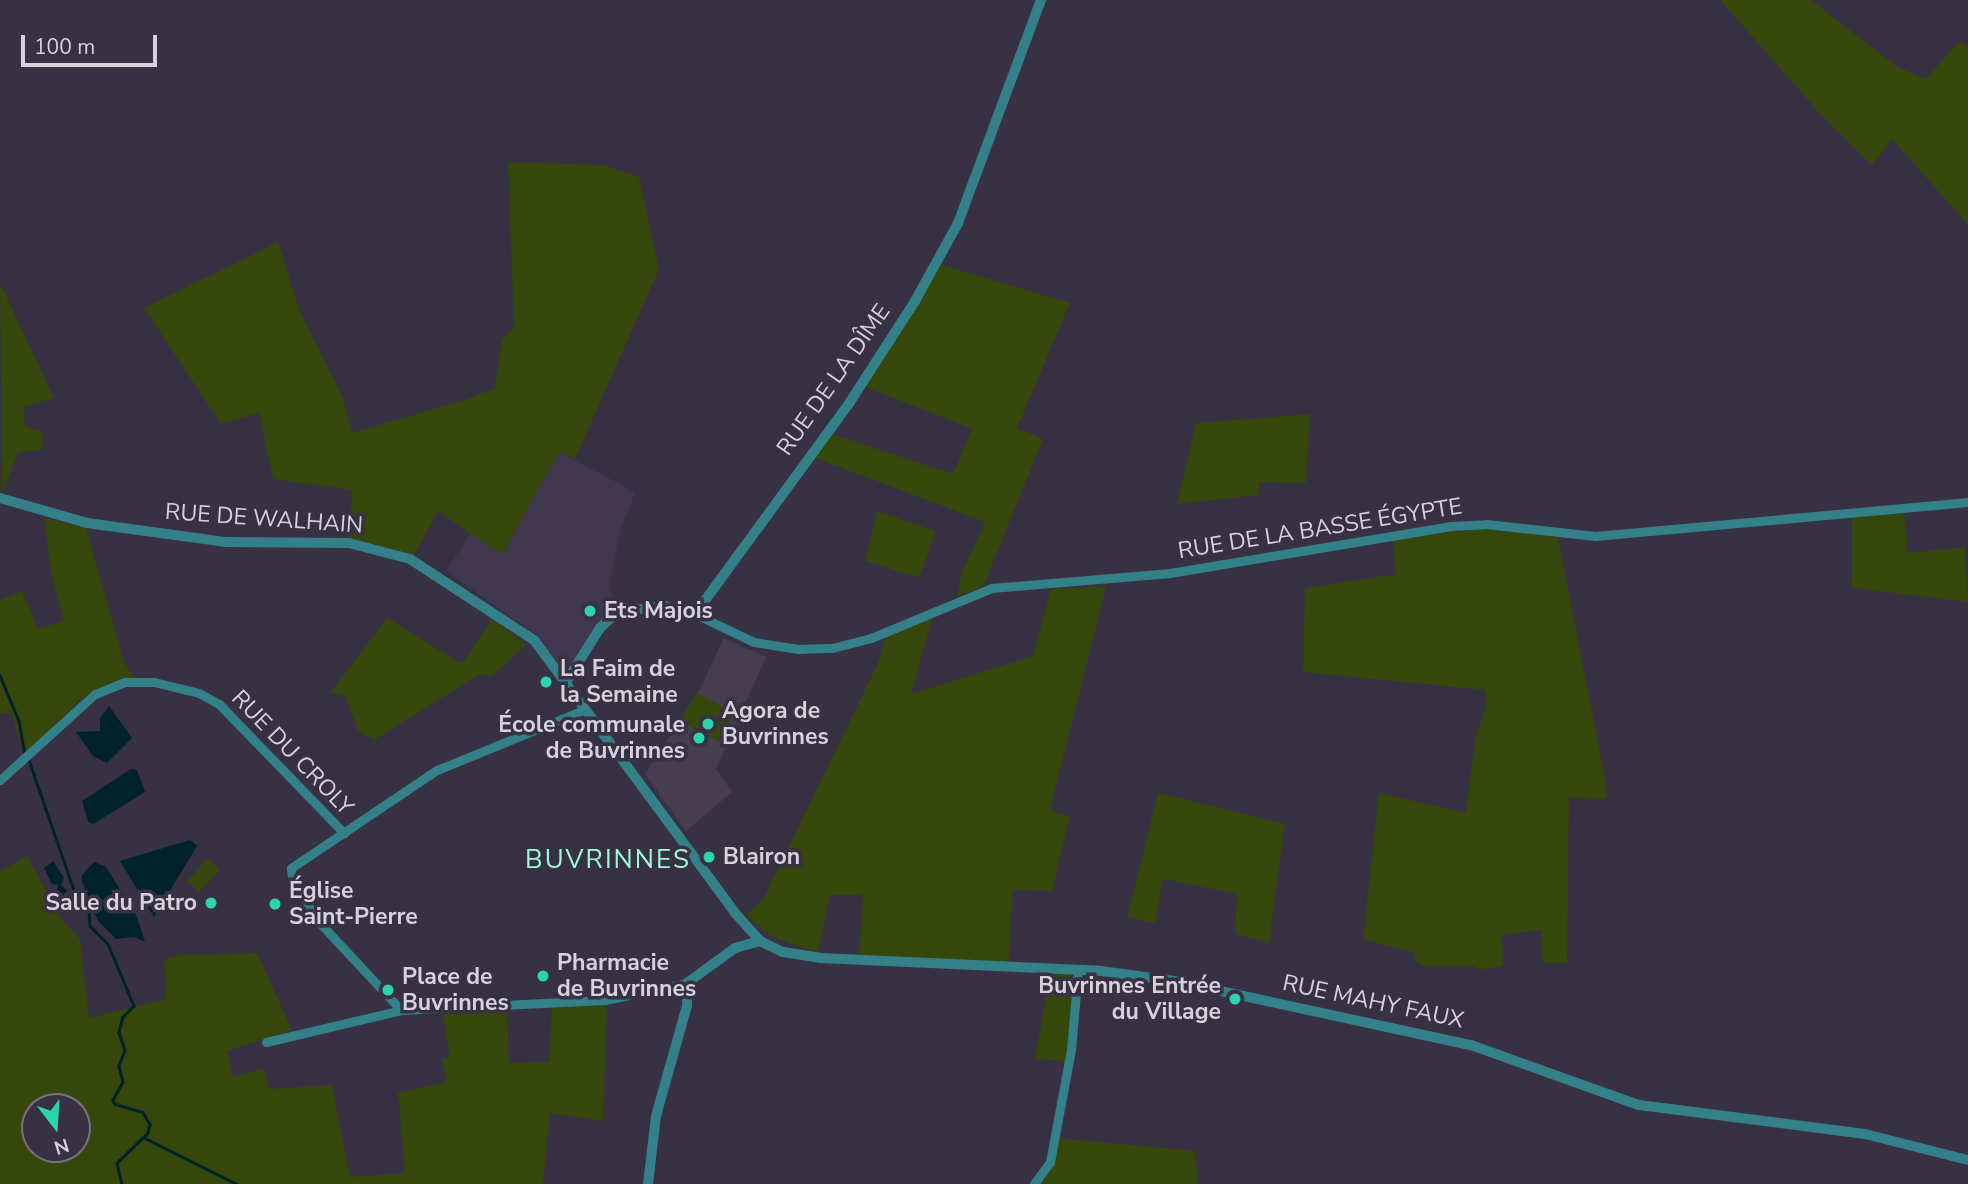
<!DOCTYPE html>
<html>
<head>
<meta charset="utf-8">
<style>
  body { margin:0 }
  #map { position:relative; width:1968px; height:1184px; overflow:hidden; background:#373143; font-family:"Nunito Sans",sans-serif }
  div>[style] { position:absolute }
  .built>* { inset:0; background:#40374f }
  .education>* { inset:0; background:#463e4f }
  .green>* { inset:0; background:#35470b }
  .water>* { inset:0; background:#00222b }
  .stream>* { height:2.5px; margin:-1.25px; padding:0 1.25px; transform-origin:1.25px; border-radius:1.25px; background:#00222b }
  .minor>* { height:9px; margin:-4.5px; padding:0 4.5px; transform-origin:4.5px; border-radius:4.5px; background:#338088 }
  .tertiary>* { height:10px; margin:-5px; padding:0 5px; transform-origin:5px; border-radius:5px; background:#338088 }
  .dots>* { width:19px; height:19px; translate:-50% -50%; box-sizing:border-box; border:4px solid #373143; border-radius:50% }
  span { translate:-50% -50%; white-space:nowrap; text-align:center; line-height:1.15; -webkit-text-stroke:7px #373143; paint-order:stroke }
  .street-label { font-size:23px; color:#d6d2dd }
  .poi-label { font-size:23px; color:#d6d2dd; font-weight:700 }
  .left { translate:0 -50%; text-align:left }
  .right { translate:-100% -50%; text-align:right }
  .quarter-label { font-size:26px; color:#9cfadc; letter-spacing:2px }
  .north { position:absolute; left:21px; top:1093px; width:70px; height:70px; box-sizing:border-box; background:#373143; border:2px solid #777181; border-radius:50%; rotate:163deg; font-size:19px; font-weight:700; line-height:28px; text-align:center; color:#d6d2dd }
  .north::after { content:''; display:block; margin:auto; width:24px; height:32px; background:#2bd5ac; clip-path:polygon(50% 0,100% 100%,50% 72%,0 100%) }
  .scale { position:absolute; left:21px; top:35px; width:136px; height:32px; box-sizing:border-box; border:4px solid #d6d2dd; border-top:0; padding-left:9px; font-size:21px; line-height:24px; white-space:nowrap; color:#d6d2dd; -webkit-text-stroke:5px #373143; paint-order:stroke }
</style>
</head>
<body>
<div id="map">
  <div class="built">
    <i style="clip-path:polygon(559px 452px,635px 492px,620px 531px,610px 584px,615px 604px,566px 676px,538px 636px,446px 571px,471px 533px,503px 554px)"></i>
  </div>
  <div class="education">
    <i style="clip-path:polygon(724px 638px,766px 657px,716px 769px,732px 792px,686px 831px,645px 774px,699px 691px)"></i>
  </div>
  <div class="green">
    <i style="clip-path:polygon(1720px 0,1811px 0,1896px 66px,1926px 79px,1958px 42px,1968px 46px,1968px 225px,1892px 139px,1872px 165px,1823px 117px)"></i>
    <i style="clip-path:polygon(508px 162px,603px 165px,639px 177px,659px 269px,575px 459px,559px 452px,502px 555px,438px 511px,414px 555px,349px 538px,352px 490px,273px 479px,259px 413px,221px 424px,144px 308px,278px 242px,301px 314px,343px 398px,352px 433px,467px 399px,495px 388px,502px 339px,514px 327px)"></i>
    <i style="clip-path:polygon(939px 264px,1070px 303px,1017px 428px,1043px 439px,983px 587px,957px 596px,962px 572px,985px 522px,813px 457px,832px 434px,953px 474px,972px 429px,865px 387px)"></i>
    <i style="clip-path:polygon(0 283px,54px 398px,24px 407px,25px 427px,44px 432px,42px 450px,18px 452px,2px 494px)"></i>
    <i style="clip-path:polygon(1310px 414px,1306px 483px,1259px 482px,1259px 495px,1177px 504px,1196px 423px)"></i>
    <i style="clip-path:polygon(877px 511px,936px 531px,919px 578px,865px 561px)"></i>
    <i style="clip-path:polygon(1904px 511px,1908px 553px,1965px 547px,1968px 602px,1852px 588px,1852px 516px)"></i>
    <i style="clip-path:polygon(44px 518px,86px 528px,124px 662px,134px 678px,108px 684px,83px 697px,24px 756px,12px 714px,0 713px,0 600px,22px 591px,38px 629px,64px 621px,52px 578px)"></i>
    <i style="clip-path:polygon(1484px 528px,1558px 537px,1604px 773px,1607px 799px,1569px 797px,1567px 963px,1543px 963px,1541px 930px,1502px 935px,1503px 966px,1477px 970px,1474px 966px,1425px 966px,1415px 961px,1414px 953px,1363px 939px,1379px 793px,1466px 813px,1476px 734px,1486px 707px,1485px 690px,1303px 672px,1305px 588px,1396px 574px,1393px 539px)"></i>
    <i style="clip-path:polygon(1106px 587px,1051px 806px,1052px 811px,1070px 817px,1052px 891px,1013px 890px,1009px 962px,859px 956px,863px 895px,830px 895px,818px 953px,772px 937px,746px 915px,763px 900px,879px 661px,886px 636px,934px 612px,911px 694px,1033px 656px,1051px 589px)"></i>
    <i style="clip-path:polygon(387px 618px,462px 664px,492px 619px,526px 645px,491px 677px,480px 674px,374px 740px,358px 731px,345px 696px,330px 693px)"></i>
    <i style="clip-path:polygon(697px 693px,734px 713px,719px 742px,679px 721px)"></i>
    <i style="clip-path:polygon(1158px 793px,1285px 824px,1269px 943px,1235px 934px,1237px 894px,1163px 879px,1155px 923px,1127px 918px)"></i>
    <i style="clip-path:polygon(evenodd,27px 856px,62px 920px,80px 939px,89px 1018px,166px 999px,164px 959px,181px 955px,257px 953px,292px 1030px,227px 1051px,233px 1077px,264px 1068px,269px 1089px,332px 1085px,350px 1177px,405px 1173px,398px 1093px,446px 1082px,442px 1059px,450px 1057px,442px 1010px,507px 1007px,509px 1063px,549px 1062px,552px 1007px,607px 1003px,603px 1121px,550px 1113px,543px 1184px,0 1184px,0 871px,27px 856px,35px 1107px,77px 1107px,77px 1149px,35px 1149px,35px 1107px)"></i>
    <i style="clip-path:polygon(208px 858px,220px 870px,199px 892px,187px 881px)"></i>
    <i style="clip-path:polygon(1050px 973px,1070px 974px,1075px 979px,1066px 1061px,1035px 1059px)"></i>
    <i style="clip-path:polygon(1057px 1138px,1195px 1151px,1198px 1184px,1039px 1184px,1051px 1167px)"></i>
  </div>
  <div class="water">
    <i style="clip-path:polygon(109px 706px,132px 738px,107px 763px,93px 756px,76px 732px,100px 731px,100px 718px)"></i>
    <i style="clip-path:polygon(131px 769px,137px 770px,145px 792px,93px 824px,88px 821px,82px 801px)"></i>
    <i style="clip-path:polygon(190px 840px,197px 846px,154px 917px,120px 861px)"></i>
    <i style="clip-path:polygon(53px 861px,64px 878px,61px 884px,67px 891px,62px 896px,56px 893px,58px 885px,52px 884px,44px 868px)"></i>
    <i style="clip-path:polygon(94px 862px,106px 867px,137px 917px,145px 942px,134px 937px,116px 939px,98px 921px,82px 882px,82px 875px)"></i>
  </div>
  <div class="stream">
    <i style="left:0;top:675px;width:50px;rotate:67.6deg"></i>
    <i style="left:19px;top:721px;width:34px;rotate:80deg"></i>
    <i style="left:29px;top:760px;width:138px;rotate:70.9deg"></i>
    <i style="left:74px;top:890px;width:27px;rotate:56deg"></i>
    <i style="left:89px;top:912px;width:14px;rotate:86deg"></i>
    <i style="left:90px;top:926px;width:25px;rotate:45deg"></i>
    <i style="left:108px;top:944px;width:67px;rotate:67.2deg"></i>
    <i style="left:134px;top:1006px;width:16px;rotate:135deg"></i>
    <i style="left:123px;top:1017px;width:16px;rotate:105deg"></i>
    <i style="left:119px;top:1032px;width:19px;rotate:72deg"></i>
    <i style="left:125px;top:1050px;width:17px;rotate:111deg"></i>
    <i style="left:119px;top:1066px;width:16px;rotate:76deg"></i>
    <i style="left:123px;top:1082px;width:21px;rotate:119deg"></i>
    <i style="left:113px;top:1100px;width:4px;rotate:63deg"></i>
    <i style="left:115px;top:1104px;width:29px;rotate:16deg"></i>
    <i style="left:143px;top:1112px;width:14px;rotate:60deg"></i>
    <i style="left:150px;top:1124px;width:9px;rotate:103deg"></i>
    <i style="left:148px;top:1133px;width:43px;rotate:135.9deg"></i>
    <i style="left:117px;top:1163px;width:22px;rotate:77deg"></i>
    <i style="left:145px;top:1138px;width:103px;rotate:26.6deg"></i>
  </div>
  <div class="minor">
    <i style="left:695px;top:614px;width:65px;rotate:25.4deg"></i>
    <i style="left:754px;top:642px;width:45px;rotate:9deg"></i>
    <i style="left:798px;top:649px;width:34px;rotate:-2deg"></i>
    <i style="left:832px;top:648px;width:40px;rotate:-14.4deg"></i>
    <i style="left:871px;top:638px;width:131px;rotate:-22.5deg"></i>
    <i style="left:992px;top:588px;width:179px;rotate:-4.8deg"></i>
    <i style="left:1170px;top:573px;width:285px;rotate:-9.5deg"></i>
    <i style="left:1451px;top:526px;width:35px;rotate:-3deg"></i>
    <i style="left:1486px;top:524px;width:110px;rotate:6.3deg"></i>
    <i style="left:1595px;top:536px;width:375px;rotate:-5.2deg"></i>
    <i style="left:0;top:780px;width:128px;rotate:-42.2deg"></i>
    <i style="left:95px;top:694px;width:32px;rotate:-22deg"></i>
    <i style="left:125px;top:682px;width:29px"></i>
    <i style="left:154px;top:682px;width:46px;rotate:13.7deg"></i>
    <i style="left:199px;top:693px;width:23px;rotate:29deg"></i>
    <i style="left:219px;top:704px;width:180px;rotate:45.9deg"></i>
    <i style="left:401px;top:1010px;width:119px;rotate:-133deg"></i>
    <i style="left:320px;top:923px;width:53px;rotate:-121.9deg"></i>
    <i style="left:292px;top:878px;width:10px;rotate:-96deg"></i>
    <i style="left:291px;top:868px;width:176px;rotate:-33.9deg"></i>
    <i style="left:437px;top:770px;width:158px;rotate:-22.3deg"></i>
    <i style="left:266px;top:1042px;width:139px;rotate:-13.3deg"></i>
    <i style="left:401px;top:1010px;width:204px;rotate:-2.8deg"></i>
    <i style="left:605px;top:1000px;width:84px;rotate:-11.7deg"></i>
    <i style="left:1034px;top:1184px;width:27px;rotate:-54deg"></i>
    <i style="left:1050px;top:1162px;width:114px;rotate:-79.4deg"></i>
    <i style="left:1071px;top:1050px;width:80px;rotate:-85deg"></i>
  </div>
  <div class="tertiary">
    <i style="left:0;top:498px;width:91px;rotate:16deg"></i>
    <i style="left:87px;top:523px;width:139px;rotate:7.8deg"></i>
    <i style="left:225px;top:542px;width:124px;rotate:0.5deg"></i>
    <i style="left:349px;top:543px;width:63px;rotate:14.7deg"></i>
    <i style="left:410px;top:559px;width:148px;rotate:33.2deg"></i>
    <i style="left:534px;top:640px;width:339px;rotate:53.6deg"></i>
    <i style="left:735px;top:913px;width:38px;rotate:48deg"></i>
    <i style="left:760px;top:941px;width:25px;rotate:26deg"></i>
    <i style="left:783px;top:952px;width:37px;rotate:9deg"></i>
    <i style="left:820px;top:958px;width:281px;rotate:2.6deg"></i>
    <i style="left:1101px;top:971px;width:74px;rotate:7.8deg"></i>
    <i style="left:1174px;top:981px;width:304px;rotate:12.2deg"></i>
    <i style="left:1471px;top:1045px;width:178px;rotate:19.7deg"></i>
    <i style="left:1639px;top:1105px;width:228px;rotate:7.3deg"></i>
    <i style="left:1865px;top:1134px;width:106px;rotate:14.2deg"></i>
    <i style="left:566px;top:682px;width:64px;rotate:-57.8deg"></i>
    <i style="left:600px;top:628px;width:23px;rotate:-43deg"></i>
    <i style="left:617px;top:612px;width:48px;rotate:-7.1deg"></i>
    <i style="left:665px;top:606px;width:31px;rotate:15deg"></i>
    <i style="left:695px;top:614px;width:263px;rotate:-53.8deg"></i>
    <i style="left:850px;top:402px;width:120px;rotate:-57.2deg"></i>
    <i style="left:915px;top:301px;width:89px;rotate:-61.1deg"></i>
    <i style="left:958px;top:223px;width:238px;rotate:-69.6deg"></i>
    <i style="left:648px;top:1184px;width:68px;rotate:-83.3deg"></i>
    <i style="left:656px;top:1116px;width:114px;rotate:-74.3deg"></i>
    <i style="left:687px;top:1006px;width:23px;rotate:-90deg"></i>
    <i style="left:687px;top:983px;width:59px;rotate:-36.1deg"></i>
    <i style="left:735px;top:948px;width:26px;rotate:-16deg"></i>
  </div>
  <div class="dots">
    <i style="left:590px;top:611px;background:#2bd5ac"></i>
    <i style="left:546px;top:682px;background:#2bd5ac"></i>
    <i style="left:708px;top:724px;background:#2bd5ac"></i>
    <i style="left:699px;top:738px;background:#2bd5ac"></i>
    <i style="left:709px;top:857px;background:#2bd5ac"></i>
    <i style="left:211px;top:903px;background:#2bd5ac"></i>
    <i style="left:275px;top:904px;background:#2bd5ac"></i>
    <i style="left:543px;top:976px;background:#2bd5ac"></i>
    <i style="left:388px;top:990px;background:#2bd5ac"></i>
    <i style="left:1235px;top:999px;background:#2bd5ac"></i>
  </div>
  <div class="street-label">
    <span style="left:834px;top:380px;rotate:-55deg">RUE DE LA DÎME</span>
    <span style="left:264px;top:519px;rotate:4deg">RUE DE WALHAIN</span>
    <span style="left:1320px;top:529px;rotate:-9deg">RUE DE LA BASSE ÉGYPTE</span>
    <span style="left:292px;top:753px;rotate:46deg">RUE DU CROLY</span>
    <span style="left:1373px;top:1002px;rotate:12deg">RUE MAHY FAUX</span>
  </div>
  <div class="poi-label">
    <span class="left" style="left:604px;top:611px">Ets Majois</span>
    <span class="left" style="left:560px;top:682px">La Faim de<br>la Semaine</span>
    <span class="left" style="left:722px;top:724px">Agora de<br>Buvrinnes</span>
    <span class="right" style="left:685px;top:738px">École communale<br>de Buvrinnes</span>
    <span class="left" style="left:723px;top:857px">Blairon</span>
    <span class="left" style="left:289px;top:904px">Église<br>Saint-Pierre</span>
    <span class="right" style="left:197px;top:903px">Salle du Patro</span>
    <span class="left" style="left:557px;top:976px">Pharmacie<br>de Buvrinnes</span>
    <span class="left" style="left:402px;top:990px">Place de<br>Buvrinnes</span>
    <span class="right" style="left:1221px;top:999px">Buvrinnes Entrée<br>du Village</span>
  </div>
  <div class="quarter-label">
    <span style="left:608px;top:860px">BUVRINNES</span>
  </div>
  <div class="north">N</div>
  <div class="scale">100 m</div>
</div>
</body>
</html>
